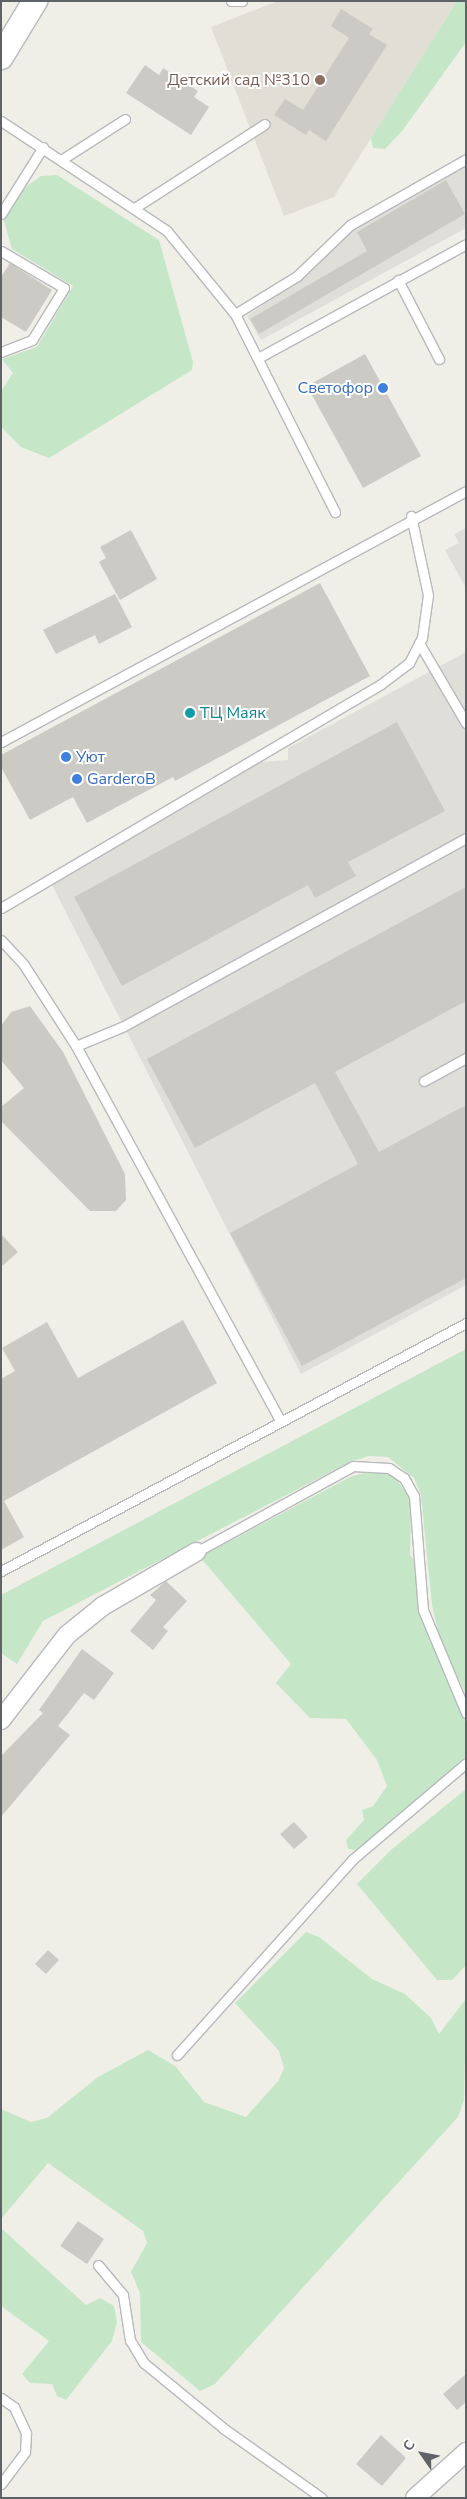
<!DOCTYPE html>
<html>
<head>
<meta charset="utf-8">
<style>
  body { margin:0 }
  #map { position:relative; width:467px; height:2499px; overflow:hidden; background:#f0efe7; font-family:"Nunito Sans",sans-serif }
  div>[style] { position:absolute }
  .industrial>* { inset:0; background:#dfded9 }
  .education>* { inset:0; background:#e0ded5 }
  .green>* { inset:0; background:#c5e7c7 }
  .building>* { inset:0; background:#cccac4 }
  .roads { filter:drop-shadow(1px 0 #b7b9bd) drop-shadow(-1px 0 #b7b9bd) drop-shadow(0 1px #b7b9bd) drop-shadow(0 -1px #b7b9bd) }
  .lane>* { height:9px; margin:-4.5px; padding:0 4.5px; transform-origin:4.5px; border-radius:4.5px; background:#fff }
  .street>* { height:18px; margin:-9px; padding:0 9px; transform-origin:9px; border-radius:9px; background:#fff }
  .secondary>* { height:24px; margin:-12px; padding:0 12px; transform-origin:12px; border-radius:12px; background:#fff }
  .dots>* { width:14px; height:14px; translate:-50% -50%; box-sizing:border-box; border:2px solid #fff; border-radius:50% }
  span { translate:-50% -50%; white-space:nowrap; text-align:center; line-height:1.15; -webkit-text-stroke:4px #fff; paint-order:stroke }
  .education-label { font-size:16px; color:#785e54 }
  .right { translate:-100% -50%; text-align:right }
  .shop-label { font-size:16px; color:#366cbe }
  .left { translate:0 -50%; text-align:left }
  .culture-label { font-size:16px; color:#0d838f }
  .frame { position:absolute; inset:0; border:2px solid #5f6267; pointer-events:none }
  .north { position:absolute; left:397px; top:2429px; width:50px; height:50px; -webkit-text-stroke:4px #fff; paint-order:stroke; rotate:303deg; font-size:14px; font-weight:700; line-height:20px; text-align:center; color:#5f6267 }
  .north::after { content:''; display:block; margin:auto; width:18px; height:22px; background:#5f6267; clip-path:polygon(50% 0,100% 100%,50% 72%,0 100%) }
</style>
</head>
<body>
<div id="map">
  <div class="industrial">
    <i style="clip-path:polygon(466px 164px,466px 228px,261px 340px,247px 316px,303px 277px,351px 230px)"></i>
    <i style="clip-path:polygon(466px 528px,466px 588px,445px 550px,459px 543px,454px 534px)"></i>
    <i style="clip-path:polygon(466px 652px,466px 1285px,301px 1374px,52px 885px,261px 762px,288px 760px,288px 748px)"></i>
  </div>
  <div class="education">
    <i style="clip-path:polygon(278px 1px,457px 1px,334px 197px,284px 216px,211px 27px)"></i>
  </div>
  <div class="green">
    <i style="clip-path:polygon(457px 1px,466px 1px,466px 42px,403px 130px,385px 149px,373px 148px,371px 138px)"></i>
    <i style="clip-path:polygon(57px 175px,159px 240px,193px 362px,192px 370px,49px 458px,21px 447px,1px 427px,1px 391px,13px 373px,2px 359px,37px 347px,73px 286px,12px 249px,4px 221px,24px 188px,41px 176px)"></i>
    <i style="clip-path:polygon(466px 1349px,466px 1694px,441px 1643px,432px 1605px,421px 1495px,414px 1478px,388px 1457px,369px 1456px,350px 1462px,43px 1621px,17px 1664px,1px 1653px,1px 1595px)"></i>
    <i style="clip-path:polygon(378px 1470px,392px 1473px,411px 1500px,410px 1555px,418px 1564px,419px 1610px,466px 1724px,466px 1756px,397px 1818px,356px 1850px,348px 1849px,346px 1840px,364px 1820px,362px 1810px,373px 1806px,387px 1786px,377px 1760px,346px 1719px,310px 1718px,276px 1683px,291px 1664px,200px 1557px,352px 1476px)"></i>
    <i style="clip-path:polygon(466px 1789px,466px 1965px,452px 1980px,437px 1980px,357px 1884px,392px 1849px)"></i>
    <i style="clip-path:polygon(306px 1932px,319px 1937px,372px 1979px,405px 1994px,431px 2018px,439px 2034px,466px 1999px,464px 2100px,458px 2117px,215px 2384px,200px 2391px,141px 2342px,140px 2293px,131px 2272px,147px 2243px,143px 2231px,48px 2163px,1px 2219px,1px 2109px,31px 2122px,47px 2118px,98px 2077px,148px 2050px,175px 2066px,204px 2102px,246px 2117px,279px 2080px,284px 2068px,279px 2051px,235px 2003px)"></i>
    <i style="clip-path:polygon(1px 2228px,86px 2305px,100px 2298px,114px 2306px,117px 2322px,112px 2341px,66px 2400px,57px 2396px,52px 2384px,30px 2383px,22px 2374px,49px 2341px,1px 2306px)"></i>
  </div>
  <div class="building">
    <i style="clip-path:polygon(341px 9px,373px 29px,369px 34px,387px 45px,326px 141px,309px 130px,306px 135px,274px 115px,285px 99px,303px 110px,349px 38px,331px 26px)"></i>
    <i style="clip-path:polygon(145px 65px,159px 75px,163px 68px,198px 91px,194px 97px,209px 107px,191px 135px,126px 93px)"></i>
    <i style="clip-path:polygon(446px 180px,465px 214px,259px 334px,250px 319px,367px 251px,357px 232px)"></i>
    <i style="clip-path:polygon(10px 263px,52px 290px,26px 332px,1px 317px,1px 277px)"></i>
    <i style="clip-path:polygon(365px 354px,421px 456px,363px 488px,307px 386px)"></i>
    <i style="clip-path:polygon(131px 530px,157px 579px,120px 600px,99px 562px,106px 558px,100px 547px)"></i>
    <i style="clip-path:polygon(320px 583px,370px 676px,175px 781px,173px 777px,87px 823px,73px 797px,30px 820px,1px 767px,1px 755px)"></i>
    <i style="clip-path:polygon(115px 594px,132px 627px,99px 644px,95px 635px,56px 654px,43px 630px)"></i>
    <i style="clip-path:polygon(397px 722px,445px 811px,348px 862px,356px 876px,315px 898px,308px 885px,122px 986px,74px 897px)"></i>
    <i style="clip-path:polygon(466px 887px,466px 1001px,335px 1072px,379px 1152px,466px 1105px,466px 1278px,302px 1366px,230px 1233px,358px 1164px,315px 1083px,195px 1148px,147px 1059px)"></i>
    <i style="clip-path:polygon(30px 1006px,63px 1052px,125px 1174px,126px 1200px,116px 1211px,90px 1211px,1px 1121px,1px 1107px,24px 1088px,1px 1060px,1px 1026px,11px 1012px)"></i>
    <i style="clip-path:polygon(1px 1234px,18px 1252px,1px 1267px)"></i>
    <i style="clip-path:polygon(183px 1320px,217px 1383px,4px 1501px,24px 1537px,1px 1550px,1px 1379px,15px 1371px,2px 1348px,47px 1322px,78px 1378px)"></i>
    <i style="clip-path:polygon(166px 1581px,187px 1601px,163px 1627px,168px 1631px,153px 1650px,130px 1631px,156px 1600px,150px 1595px)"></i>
    <i style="clip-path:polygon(82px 1649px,114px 1673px,94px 1700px,84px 1693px,58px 1726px,70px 1735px,1px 1817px,1px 1756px,43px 1713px,39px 1710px)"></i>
    <i style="clip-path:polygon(294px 1822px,308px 1837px,294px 1849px,280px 1834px)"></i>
    <i style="clip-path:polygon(48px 1950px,59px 1960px,46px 1974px,35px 1964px)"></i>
    <i style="clip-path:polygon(78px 2221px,104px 2239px,87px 2264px,60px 2246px)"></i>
    <i style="clip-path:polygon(466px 2374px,466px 2402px,457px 2410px,443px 2394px)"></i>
    <i style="clip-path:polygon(381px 2435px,406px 2458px,382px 2486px,356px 2464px)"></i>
  </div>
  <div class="roads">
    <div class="lane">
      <i style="left:231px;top:1px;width:11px"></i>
      <i style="left:1px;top:121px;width:199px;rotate:33.5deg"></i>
      <i style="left:167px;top:231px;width:107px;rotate:50.7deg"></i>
      <i style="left:235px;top:314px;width:222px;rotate:63.2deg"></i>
      <i style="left:61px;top:160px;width:76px;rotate:-32.6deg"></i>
      <i style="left:136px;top:207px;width:153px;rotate:-32.8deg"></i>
      <i style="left:1px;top:214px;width:79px;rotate:-57.9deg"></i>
      <i style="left:1px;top:251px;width:73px;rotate:30.4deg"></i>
      <i style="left:64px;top:288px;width:61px;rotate:121.6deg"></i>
      <i style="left:32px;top:340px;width:33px;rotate:159deg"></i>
      <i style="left:398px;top:280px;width:89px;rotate:62.6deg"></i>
      <i style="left:235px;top:314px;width:73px;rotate:-31.5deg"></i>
      <i style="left:297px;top:276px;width:74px;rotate:-43.9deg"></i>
      <i style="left:350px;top:225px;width:133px;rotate:-29.6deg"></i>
      <i style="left:258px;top:358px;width:237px;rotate:-28.7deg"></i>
      <i style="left:419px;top:643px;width:93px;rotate:59.6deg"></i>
      <i style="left:1px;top:742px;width:528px;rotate:-28.36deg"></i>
      <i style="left:1px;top:908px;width:441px;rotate:-30.5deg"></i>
      <i style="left:381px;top:684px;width:35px;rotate:-37deg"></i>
      <i style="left:409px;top:663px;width:28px;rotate:-63deg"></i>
      <i style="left:422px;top:638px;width:43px;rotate:-82.1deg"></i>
      <i style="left:428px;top:595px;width:81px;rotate:-102.1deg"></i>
      <i style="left:1px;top:940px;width:34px;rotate:47deg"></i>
      <i style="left:24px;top:965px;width:96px;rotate:57.3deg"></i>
      <i style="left:76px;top:1046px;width:426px;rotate:61.4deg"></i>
      <i style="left:76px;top:1046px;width:52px;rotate:-22.6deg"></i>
      <i style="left:124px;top:1026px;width:390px;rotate:-28.8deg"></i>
      <i style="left:424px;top:1081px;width:48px;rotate:-28.7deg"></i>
      <i style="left:196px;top:1552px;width:179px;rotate:-28.7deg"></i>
      <i style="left:353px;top:1466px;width:36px;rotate:3deg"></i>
      <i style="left:389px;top:1468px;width:18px;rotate:34deg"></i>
      <i style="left:404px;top:1478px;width:21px;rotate:61deg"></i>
      <i style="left:414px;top:1496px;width:114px;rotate:85.5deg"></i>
      <i style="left:423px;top:1610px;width:112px;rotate:67.3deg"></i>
      <i style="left:1px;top:1571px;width:527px;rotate:-28.07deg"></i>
      <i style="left:177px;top:2055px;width:263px;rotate:-48.1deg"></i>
      <i style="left:353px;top:1859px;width:148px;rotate:-40.3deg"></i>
      <i style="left:98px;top:2265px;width:39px;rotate:50deg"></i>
      <i style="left:123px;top:2295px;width:46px;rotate:81.2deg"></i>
      <i style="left:130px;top:2340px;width:27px;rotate:59deg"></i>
      <i style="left:144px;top:2363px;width:102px;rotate:39.4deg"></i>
      <i style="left:223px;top:2428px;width:121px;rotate:35.3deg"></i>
      <i style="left:1px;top:2398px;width:16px;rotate:35deg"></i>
      <i style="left:14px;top:2407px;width:29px;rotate:65deg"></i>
      <i style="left:26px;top:2433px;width:19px;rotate:93deg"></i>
      <i style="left:25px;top:2452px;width:40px;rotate:127deg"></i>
    </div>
    <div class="street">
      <i style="left:1px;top:1720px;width:108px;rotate:-52.2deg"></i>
      <i style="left:67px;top:1635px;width:46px;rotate:-38.9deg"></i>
      <i style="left:103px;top:1606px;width:108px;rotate:-30.1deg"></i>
      <i style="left:415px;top:2498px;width:69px;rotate:-42deg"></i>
    </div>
    <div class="secondary">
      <i style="left:1px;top:57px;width:66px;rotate:-58.7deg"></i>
    </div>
  </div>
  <div class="dots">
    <i style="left:320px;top:80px;background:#8d6e63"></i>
    <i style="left:383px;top:388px;background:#3f7fe0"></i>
    <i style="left:190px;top:713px;background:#0f9aa8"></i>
    <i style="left:66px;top:757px;background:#3f7fe0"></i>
    <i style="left:77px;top:779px;background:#3f7fe0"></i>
  </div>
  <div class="education-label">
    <span class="right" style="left:310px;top:80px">Детский сад №310</span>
  </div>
  <div class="shop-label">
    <span class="right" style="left:373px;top:388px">Светофор</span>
    <span class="left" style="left:76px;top:757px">Уют</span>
    <span class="left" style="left:87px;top:779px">GarderoB</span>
  </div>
  <div class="culture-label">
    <span class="left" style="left:200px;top:713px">ТЦ Маяк</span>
  </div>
  <div class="frame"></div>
  <div class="north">С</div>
</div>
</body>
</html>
